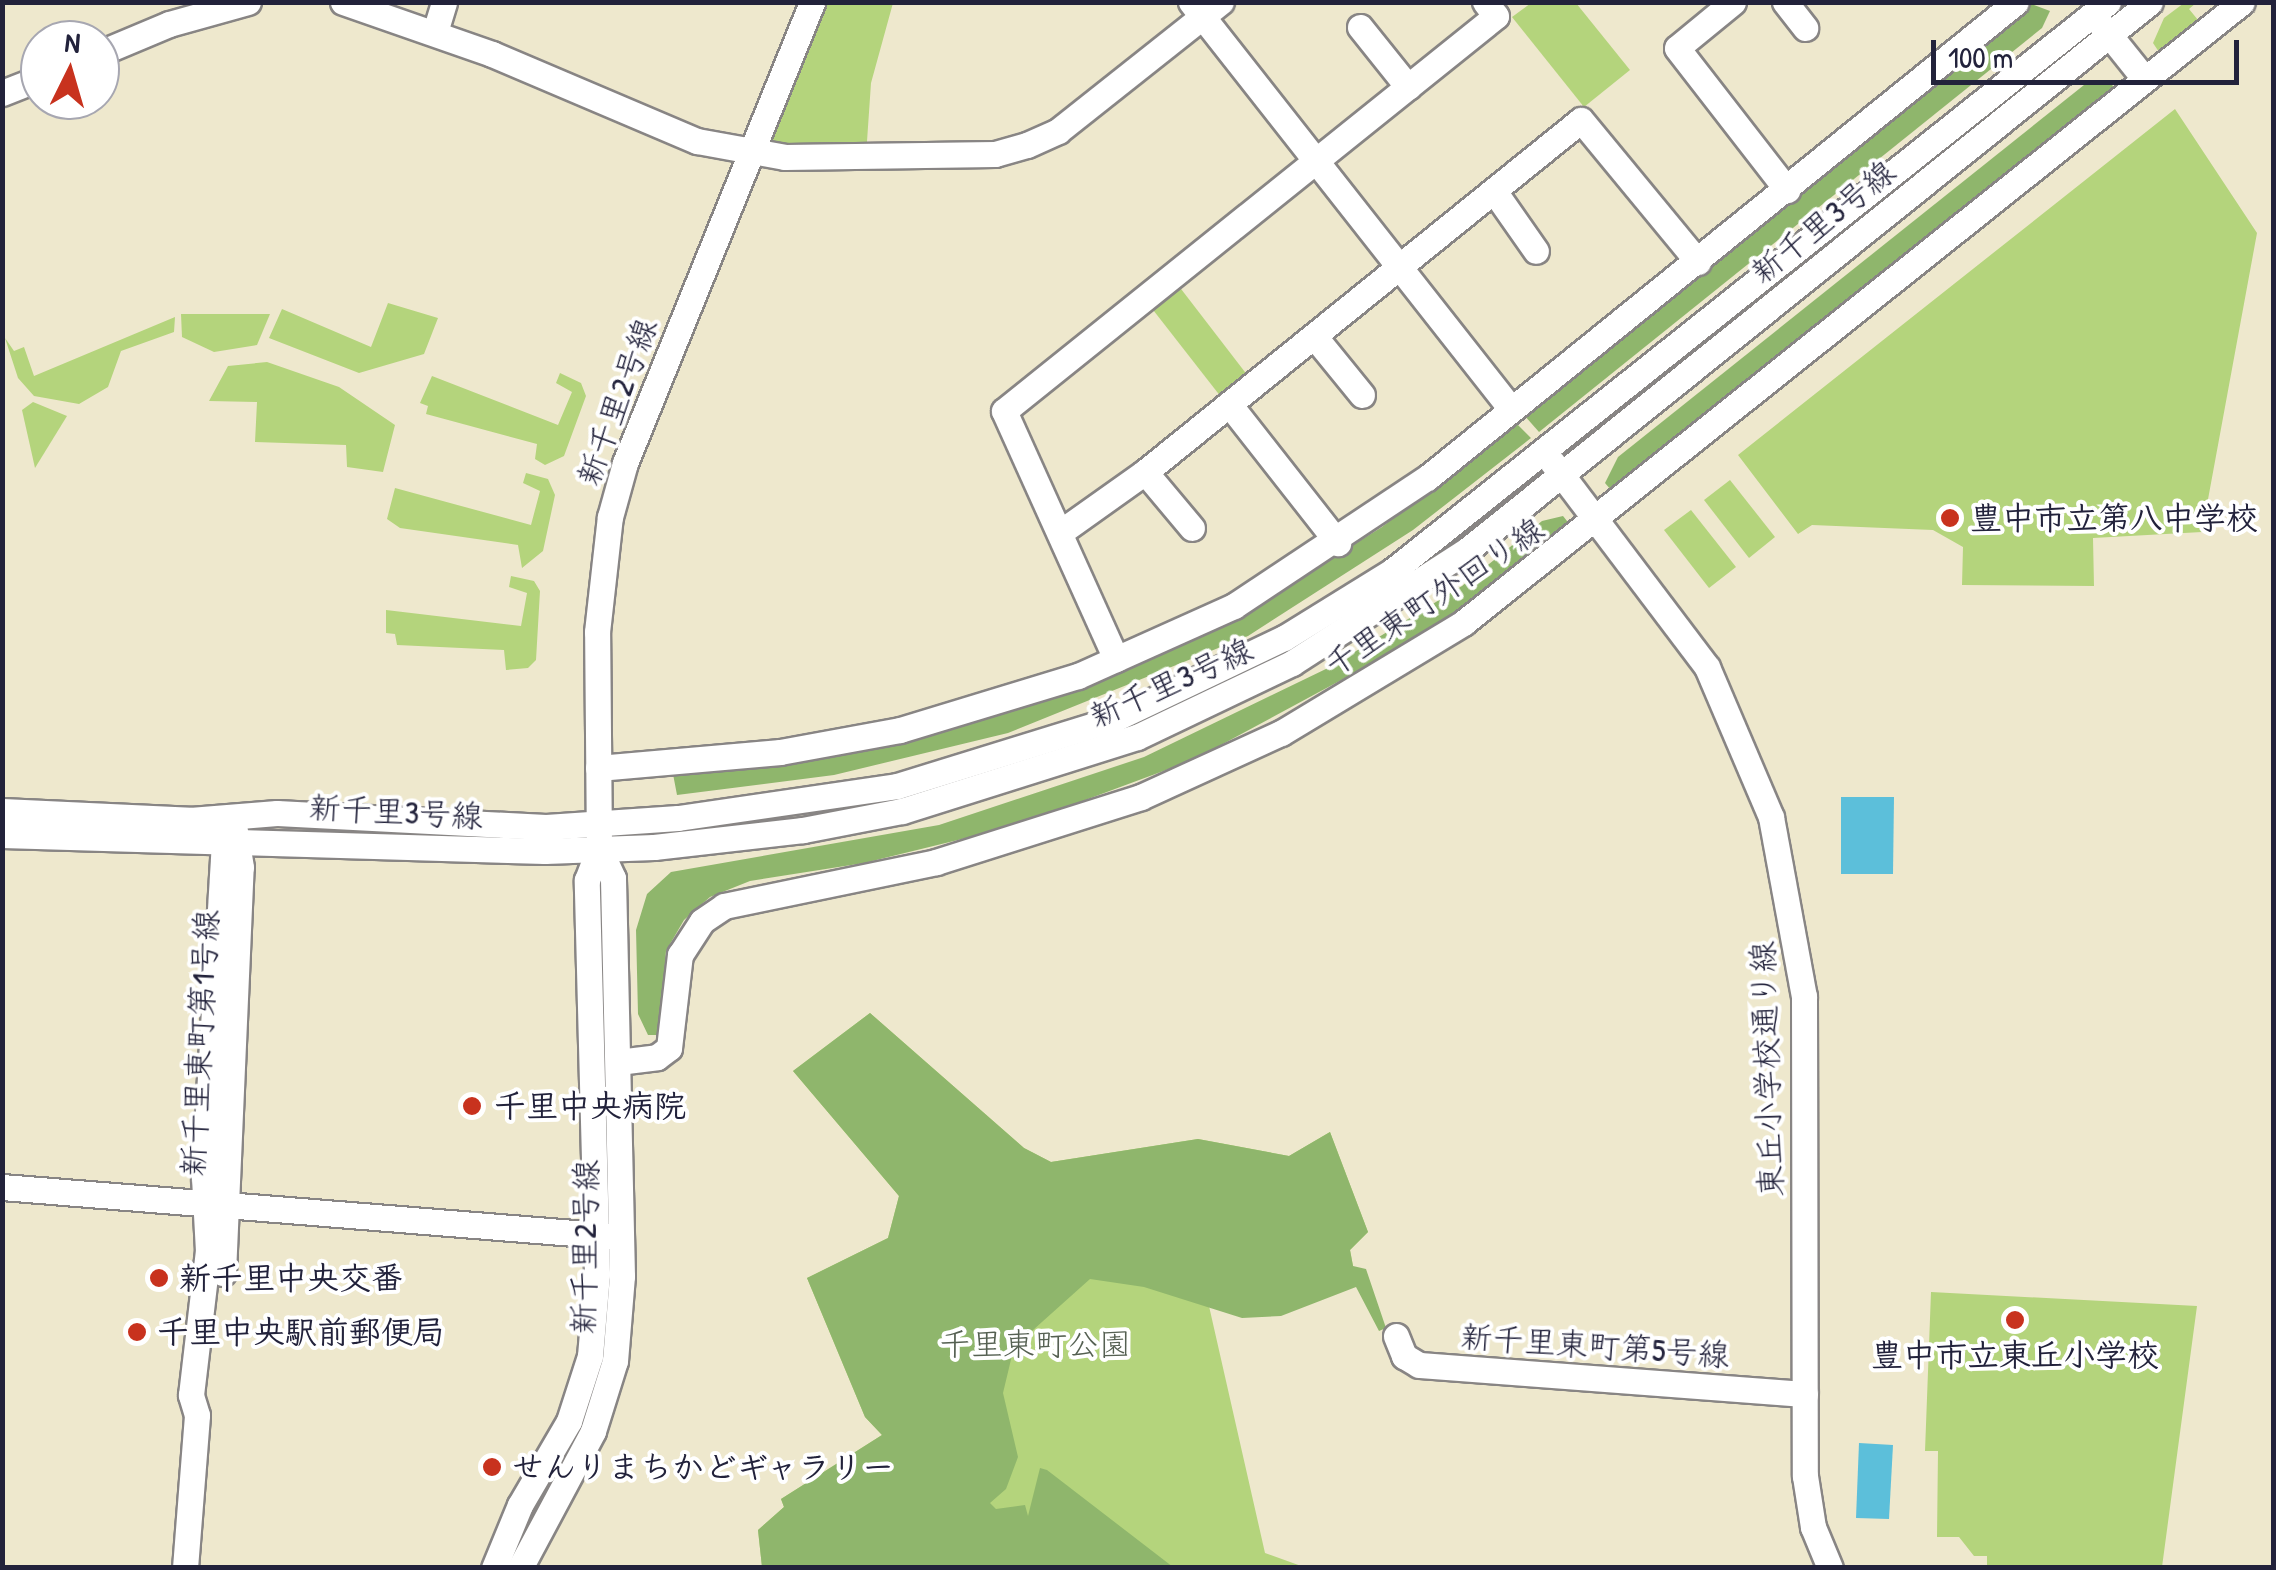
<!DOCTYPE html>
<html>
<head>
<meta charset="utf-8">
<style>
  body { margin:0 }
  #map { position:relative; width:2276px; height:1570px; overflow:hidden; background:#eee8cd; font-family:"Patrick Hand","Klee One",sans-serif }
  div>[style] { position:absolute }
  .green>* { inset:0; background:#b4d47c }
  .forest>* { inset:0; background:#8fb66c }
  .water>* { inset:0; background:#5cbfda }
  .roads { filter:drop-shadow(2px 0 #888584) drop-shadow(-2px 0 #888584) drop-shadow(0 2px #888584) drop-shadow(0 -2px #888584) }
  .minor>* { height:25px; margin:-12.5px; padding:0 12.5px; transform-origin:12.5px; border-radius:12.5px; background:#fff }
  .dots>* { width:28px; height:28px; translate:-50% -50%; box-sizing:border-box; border:5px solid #fff; border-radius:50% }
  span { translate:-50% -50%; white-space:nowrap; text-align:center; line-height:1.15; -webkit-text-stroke:8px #fff; paint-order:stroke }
  .street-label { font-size:32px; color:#22223b }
  .poi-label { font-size:32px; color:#22223b; font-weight:700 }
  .left { translate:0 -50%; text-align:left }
  .park-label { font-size:32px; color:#556052 }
  .frame { position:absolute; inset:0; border:5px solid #22223b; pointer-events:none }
  .north { position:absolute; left:20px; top:20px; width:100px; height:100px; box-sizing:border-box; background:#fff; border:2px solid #a7a7b1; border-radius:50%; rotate:5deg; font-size:28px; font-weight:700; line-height:40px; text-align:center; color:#22223b }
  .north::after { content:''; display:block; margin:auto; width:35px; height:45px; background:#c8321e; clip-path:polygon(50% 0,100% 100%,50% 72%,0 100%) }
  .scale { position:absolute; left:1931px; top:40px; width:308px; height:45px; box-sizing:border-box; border:5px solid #22223b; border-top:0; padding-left:12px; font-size:30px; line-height:35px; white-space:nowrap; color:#22223b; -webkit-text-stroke:8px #fff; paint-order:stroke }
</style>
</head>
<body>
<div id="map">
  <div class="green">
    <i style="clip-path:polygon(812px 3px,893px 3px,871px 83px,866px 156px,749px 154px)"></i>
    <i style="clip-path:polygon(1531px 3px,1576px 3px,1630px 70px,1584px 107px,1512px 17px)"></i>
    <i style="clip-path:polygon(2184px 3px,2196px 3px,2189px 9px,2198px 20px,2159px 52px,2153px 43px,2164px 18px)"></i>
    <i style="clip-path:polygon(2060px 54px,2063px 59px,1594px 432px,1595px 426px)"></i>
    <i style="clip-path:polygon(2175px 109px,2257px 233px,2202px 532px,2093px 538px,2094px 586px,1962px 585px,1963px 547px,1933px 530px,1812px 525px,1798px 534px,1738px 455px)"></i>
    <i style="clip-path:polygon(1178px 285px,1248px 376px,1221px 397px,1150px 306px)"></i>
    <i style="clip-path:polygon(388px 303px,438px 318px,424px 354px,359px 373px,269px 338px,282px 309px,371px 347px)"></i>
    <i style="clip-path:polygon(181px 314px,270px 314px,257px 345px,214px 352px,182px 337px)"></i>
    <i style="clip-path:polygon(175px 317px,174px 332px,121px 351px,108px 387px,79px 404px,34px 396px,18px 378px,5px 338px,14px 351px,24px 347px,34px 376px)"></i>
    <i style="clip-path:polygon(267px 362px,339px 387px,395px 425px,383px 472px,347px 467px,346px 445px,255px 442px,257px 402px,209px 401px,228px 366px)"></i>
    <i style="clip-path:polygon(560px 373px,581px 383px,586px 396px,564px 456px,545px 465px,535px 459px,537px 444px,426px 414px,428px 406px,420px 403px,432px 376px,558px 425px,572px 392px,556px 383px)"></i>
    <i style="clip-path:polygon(33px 402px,67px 416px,35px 468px,22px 410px)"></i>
    <i style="clip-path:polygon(526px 473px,548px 479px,555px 495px,543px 551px,522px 568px,518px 545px,400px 528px,387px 519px,395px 488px,531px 525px,540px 491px,523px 483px)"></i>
    <i style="clip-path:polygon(1730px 480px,1775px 537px,1749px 558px,1704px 500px)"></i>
    <i style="clip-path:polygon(1691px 510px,1736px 567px,1709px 588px,1664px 530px)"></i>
    <i style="clip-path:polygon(511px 576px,534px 581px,540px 591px,536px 660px,528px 668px,506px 670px,504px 650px,397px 645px,395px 634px,386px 633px,386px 610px,521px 626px,527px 593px,509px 587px)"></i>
    <i style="clip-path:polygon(870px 1013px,1024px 1148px,1051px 1162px,1198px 1139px,1289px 1156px,1330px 1132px,1368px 1232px,1350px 1250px,1353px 1266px,1204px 1284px,1265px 1553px,1304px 1567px,762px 1567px,758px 1530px,784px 1507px,781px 1499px,882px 1435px,865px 1417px,807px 1278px,888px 1238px,899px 1196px,793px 1071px)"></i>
    <i style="clip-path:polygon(1931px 1292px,2197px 1306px,2162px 1567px,1987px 1567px,1987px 1556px,1974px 1556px,1959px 1537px,1937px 1537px,1938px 1451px,1925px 1451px)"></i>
  </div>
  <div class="forest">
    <i style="clip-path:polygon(2029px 3px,2050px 11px,2042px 28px,1539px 432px,1524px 415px)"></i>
    <i style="clip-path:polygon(2107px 80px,2115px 88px,1611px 490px,1605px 483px,1618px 457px,2084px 85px)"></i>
    <i style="clip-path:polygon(1515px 422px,1531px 438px,1413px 530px,1248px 636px,1008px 733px,834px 775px,677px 795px,673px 774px,1144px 658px,1276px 593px,1382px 527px)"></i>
    <i style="clip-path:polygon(1563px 516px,1571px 526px,1421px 637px,1193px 760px,1015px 826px,864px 863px,750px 881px,710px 897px,684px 920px,666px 951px,659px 1035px,648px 1035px,638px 1014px,636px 930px,647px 894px,671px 872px,939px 825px,1144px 757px,1330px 667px,1462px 586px,1542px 521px)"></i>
    <i style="clip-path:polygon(870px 1013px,1024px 1148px,1051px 1162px,1198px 1139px,1289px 1156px,1330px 1132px,1368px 1232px,1350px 1250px,1353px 1266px,1366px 1269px,1386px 1328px,1379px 1331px,1356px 1287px,1281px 1316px,1242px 1318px,1144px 1287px,1090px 1279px,1014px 1347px,1003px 1393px,1018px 1457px,1006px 1489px,990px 1503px,996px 1509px,1025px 1505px,1028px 1516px,1040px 1468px,1047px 1470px,1173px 1567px,762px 1567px,758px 1530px,784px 1507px,781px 1499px,882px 1435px,865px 1417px,807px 1278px,888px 1238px,899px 1196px,793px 1071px)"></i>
  </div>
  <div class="water">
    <i style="clip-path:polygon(1841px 797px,1894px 797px,1893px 874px,1841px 874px)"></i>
    <i style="clip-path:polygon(1859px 1443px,1893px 1445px,1889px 1519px,1856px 1518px)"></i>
  </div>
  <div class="roads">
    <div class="minor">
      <i style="left:343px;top:2px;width:158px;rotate:19.2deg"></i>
      <i style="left:492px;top:54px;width:223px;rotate:23deg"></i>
      <i style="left:697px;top:141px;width:89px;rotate:10.3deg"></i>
      <i style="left:785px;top:157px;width:210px;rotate:-0.8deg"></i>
      <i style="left:995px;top:154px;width:33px;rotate:-16deg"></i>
      <i style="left:1027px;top:145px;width:34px;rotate:-24deg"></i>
      <i style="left:1058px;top:131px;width:208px;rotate:-38.4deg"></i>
      <i style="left:1191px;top:2px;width:518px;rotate:51.82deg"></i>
      <i style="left:1733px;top:2px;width:72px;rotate:140.6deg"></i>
      <i style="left:1677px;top:48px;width:180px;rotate:52.2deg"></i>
      <i style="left:1785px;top:2px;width:33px;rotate:52deg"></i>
      <i style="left:2099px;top:22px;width:70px;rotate:51.3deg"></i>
      <i style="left:1360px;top:27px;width:77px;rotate:51.3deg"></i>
      <i style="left:435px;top:32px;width:31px;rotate:-73deg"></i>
      <i style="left:100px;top:53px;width:75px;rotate:-22.8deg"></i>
      <i style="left:169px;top:24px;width:82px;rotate:-15.6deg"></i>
      <i style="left:2px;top:93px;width:41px;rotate:-21.5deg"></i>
      <i style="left:1494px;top:191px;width:73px;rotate:55deg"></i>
      <i style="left:1314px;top:336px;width:76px;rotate:50.9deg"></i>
      <i style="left:1229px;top:404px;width:177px;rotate:51.9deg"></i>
      <i style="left:1552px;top:462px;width:257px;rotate:52.9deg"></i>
      <i style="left:1707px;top:667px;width:163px;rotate:66.9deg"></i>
      <i style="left:1771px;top:817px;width:182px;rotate:79.6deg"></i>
      <i style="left:1804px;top:996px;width:480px;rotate:89.9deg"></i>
      <i style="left:1805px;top:1476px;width:52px;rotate:81.1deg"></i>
      <i style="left:1813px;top:1527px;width:44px;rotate:67.5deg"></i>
      <i style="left:1145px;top:472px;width:73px;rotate:50deg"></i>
      <i style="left:1062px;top:531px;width:102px;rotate:-35.4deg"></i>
      <i style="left:1145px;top:472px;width:560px;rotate:-38.92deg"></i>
      <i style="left:1581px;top:120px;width:184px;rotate:50.5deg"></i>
      <i style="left:1116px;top:659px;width:272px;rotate:-114.3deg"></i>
      <i style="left:1004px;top:411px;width:631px;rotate:-38.76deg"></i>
      <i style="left:1496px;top:16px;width:18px;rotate:-128deg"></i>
      <i style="left:598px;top:768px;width:183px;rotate:-5deg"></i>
      <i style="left:780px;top:752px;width:122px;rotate:-10.4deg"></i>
      <i style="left:900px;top:730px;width:186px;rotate:-16.9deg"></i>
      <i style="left:1078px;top:676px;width:171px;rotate:-24.2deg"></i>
      <i style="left:1234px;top:606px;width:232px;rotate:-33.6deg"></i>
      <i style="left:1427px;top:478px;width:757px;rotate:-38.94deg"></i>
      <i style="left:2px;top:811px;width:188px;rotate:2.7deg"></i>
      <i style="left:190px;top:820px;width:87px;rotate:-4.6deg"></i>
      <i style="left:277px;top:813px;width:269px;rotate:3deg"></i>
      <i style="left:546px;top:827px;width:132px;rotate:-3.9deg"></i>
      <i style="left:678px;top:818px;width:221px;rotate:-8.3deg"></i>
      <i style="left:897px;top:786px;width:229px;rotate:-17.2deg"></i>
      <i style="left:1116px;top:718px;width:186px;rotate:-25.5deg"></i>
      <i style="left:1284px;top:638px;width:126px;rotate:-31.7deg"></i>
      <i style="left:1391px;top:572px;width:916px;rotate:-38.48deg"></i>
      <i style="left:2px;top:835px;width:543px;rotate:1.69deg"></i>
      <i style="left:545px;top:851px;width:109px;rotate:-2.1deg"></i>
      <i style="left:654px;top:847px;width:150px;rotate:-6.5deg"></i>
      <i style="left:803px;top:830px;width:101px;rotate:-10.9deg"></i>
      <i style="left:902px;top:811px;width:246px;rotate:-17.5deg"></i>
      <i style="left:1137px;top:737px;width:172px;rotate:-25.5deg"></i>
      <i style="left:1292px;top:663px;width:207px;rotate:-32.8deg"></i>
      <i style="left:1466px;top:551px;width:877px;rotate:-38.75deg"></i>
      <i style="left:618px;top:1062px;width:39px;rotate:-7deg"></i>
      <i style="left:657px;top:1057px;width:15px;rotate:-37deg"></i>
      <i style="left:669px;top:1048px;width:94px;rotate:-83.3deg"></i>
      <i style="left:680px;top:955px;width:40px;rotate:-57.1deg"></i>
      <i style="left:702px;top:921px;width:27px;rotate:-34deg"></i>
      <i style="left:724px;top:906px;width:217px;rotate:-11.7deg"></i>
      <i style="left:936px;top:862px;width:215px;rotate:-17.6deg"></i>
      <i style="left:1141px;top:797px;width:154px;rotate:-24.6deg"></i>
      <i style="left:1281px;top:733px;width:213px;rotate:-31.1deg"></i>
      <i style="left:1463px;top:623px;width:996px;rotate:-38.56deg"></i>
      <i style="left:2px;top:1187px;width:611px;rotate:4.6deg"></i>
      <i style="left:223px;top:1273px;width:406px;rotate:-87.5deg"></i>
      <i style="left:241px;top:867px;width:43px;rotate:-99.5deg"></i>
      <i style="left:1396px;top:1336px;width:22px;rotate:68deg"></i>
      <i style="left:1404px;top:1356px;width:17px;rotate:31deg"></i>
      <i style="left:1419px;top:1365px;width:387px;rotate:4.3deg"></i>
      <i style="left:185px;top:1568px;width:153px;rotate:-85.5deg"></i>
      <i style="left:197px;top:1415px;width:21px;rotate:-107deg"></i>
      <i style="left:191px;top:1395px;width:145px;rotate:-83.3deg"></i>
      <i style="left:208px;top:1251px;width:73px;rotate:-93.1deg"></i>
      <i style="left:204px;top:1178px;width:352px;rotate:-86.6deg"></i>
      <i style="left:494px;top:1568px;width:68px;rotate:-67.6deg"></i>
      <i style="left:520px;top:1505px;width:97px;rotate:-59.7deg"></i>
      <i style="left:569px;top:1421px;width:68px;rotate:-72.1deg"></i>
      <i style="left:590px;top:1356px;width:82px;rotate:-85.1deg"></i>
      <i style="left:597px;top:1274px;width:394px;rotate:-91.5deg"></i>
      <i style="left:587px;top:880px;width:34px;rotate:-69deg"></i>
      <i style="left:599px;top:848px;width:216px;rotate:-90.5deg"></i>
      <i style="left:597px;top:632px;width:116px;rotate:-83.6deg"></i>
      <i style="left:610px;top:517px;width:56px;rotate:-74.5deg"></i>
      <i style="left:625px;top:463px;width:497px;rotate:-67.9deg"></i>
      <i style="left:520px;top:1568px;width:155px;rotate:-61.9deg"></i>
      <i style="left:593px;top:1431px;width:73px;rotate:-72.6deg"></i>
      <i style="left:615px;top:1361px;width:85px;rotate:-85.3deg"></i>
      <i style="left:622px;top:1276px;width:398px;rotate:-91.3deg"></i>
      <i style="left:613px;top:878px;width:33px;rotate:-115deg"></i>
    </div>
  </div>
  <div class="dots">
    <i style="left:1950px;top:518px;background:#c8321e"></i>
    <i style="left:472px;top:1106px;background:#c8321e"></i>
    <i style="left:159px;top:1278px;background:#c8321e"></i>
    <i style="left:2015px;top:1320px;background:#c8321e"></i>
    <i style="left:137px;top:1332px;background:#c8321e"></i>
    <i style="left:492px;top:1467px;background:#c8321e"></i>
  </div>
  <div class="street-label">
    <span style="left:1823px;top:222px;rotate:-39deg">新千里3号線</span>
    <span style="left:617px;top:402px;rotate:-70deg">新千里2号線</span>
    <span style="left:1434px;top:597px;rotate:-34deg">千里東町外回り線</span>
    <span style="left:1171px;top:683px;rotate:-24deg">新千里3号線</span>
    <span style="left:396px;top:812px;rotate:3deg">新千里3号線</span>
    <span style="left:200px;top:1043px;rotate:-87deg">新千里東町第1号線</span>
    <span style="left:1767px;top:1069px;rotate:-92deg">東丘小学校通り線</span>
    <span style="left:585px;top:1247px;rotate:-89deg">新千里2号線</span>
    <span style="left:1595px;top:1346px;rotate:4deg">新千里東町第5号線</span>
  </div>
  <div class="poi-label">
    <span class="left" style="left:1970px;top:518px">豊中市立第八中学校</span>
    <span class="left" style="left:494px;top:1106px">千里中央病院</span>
    <span class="left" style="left:179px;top:1278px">新千里中央交番</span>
    <span class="left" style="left:157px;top:1332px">千里中央駅前郵便局</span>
    <span style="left:2015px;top:1355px">豊中市立東丘小学校</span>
    <span class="left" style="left:512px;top:1467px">せんりまちかどギャラリー</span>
  </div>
  <div class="park-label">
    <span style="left:1035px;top:1344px">千里東町公園</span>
  </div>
  <div class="frame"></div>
  <div class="north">N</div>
  <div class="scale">100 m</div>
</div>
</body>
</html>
